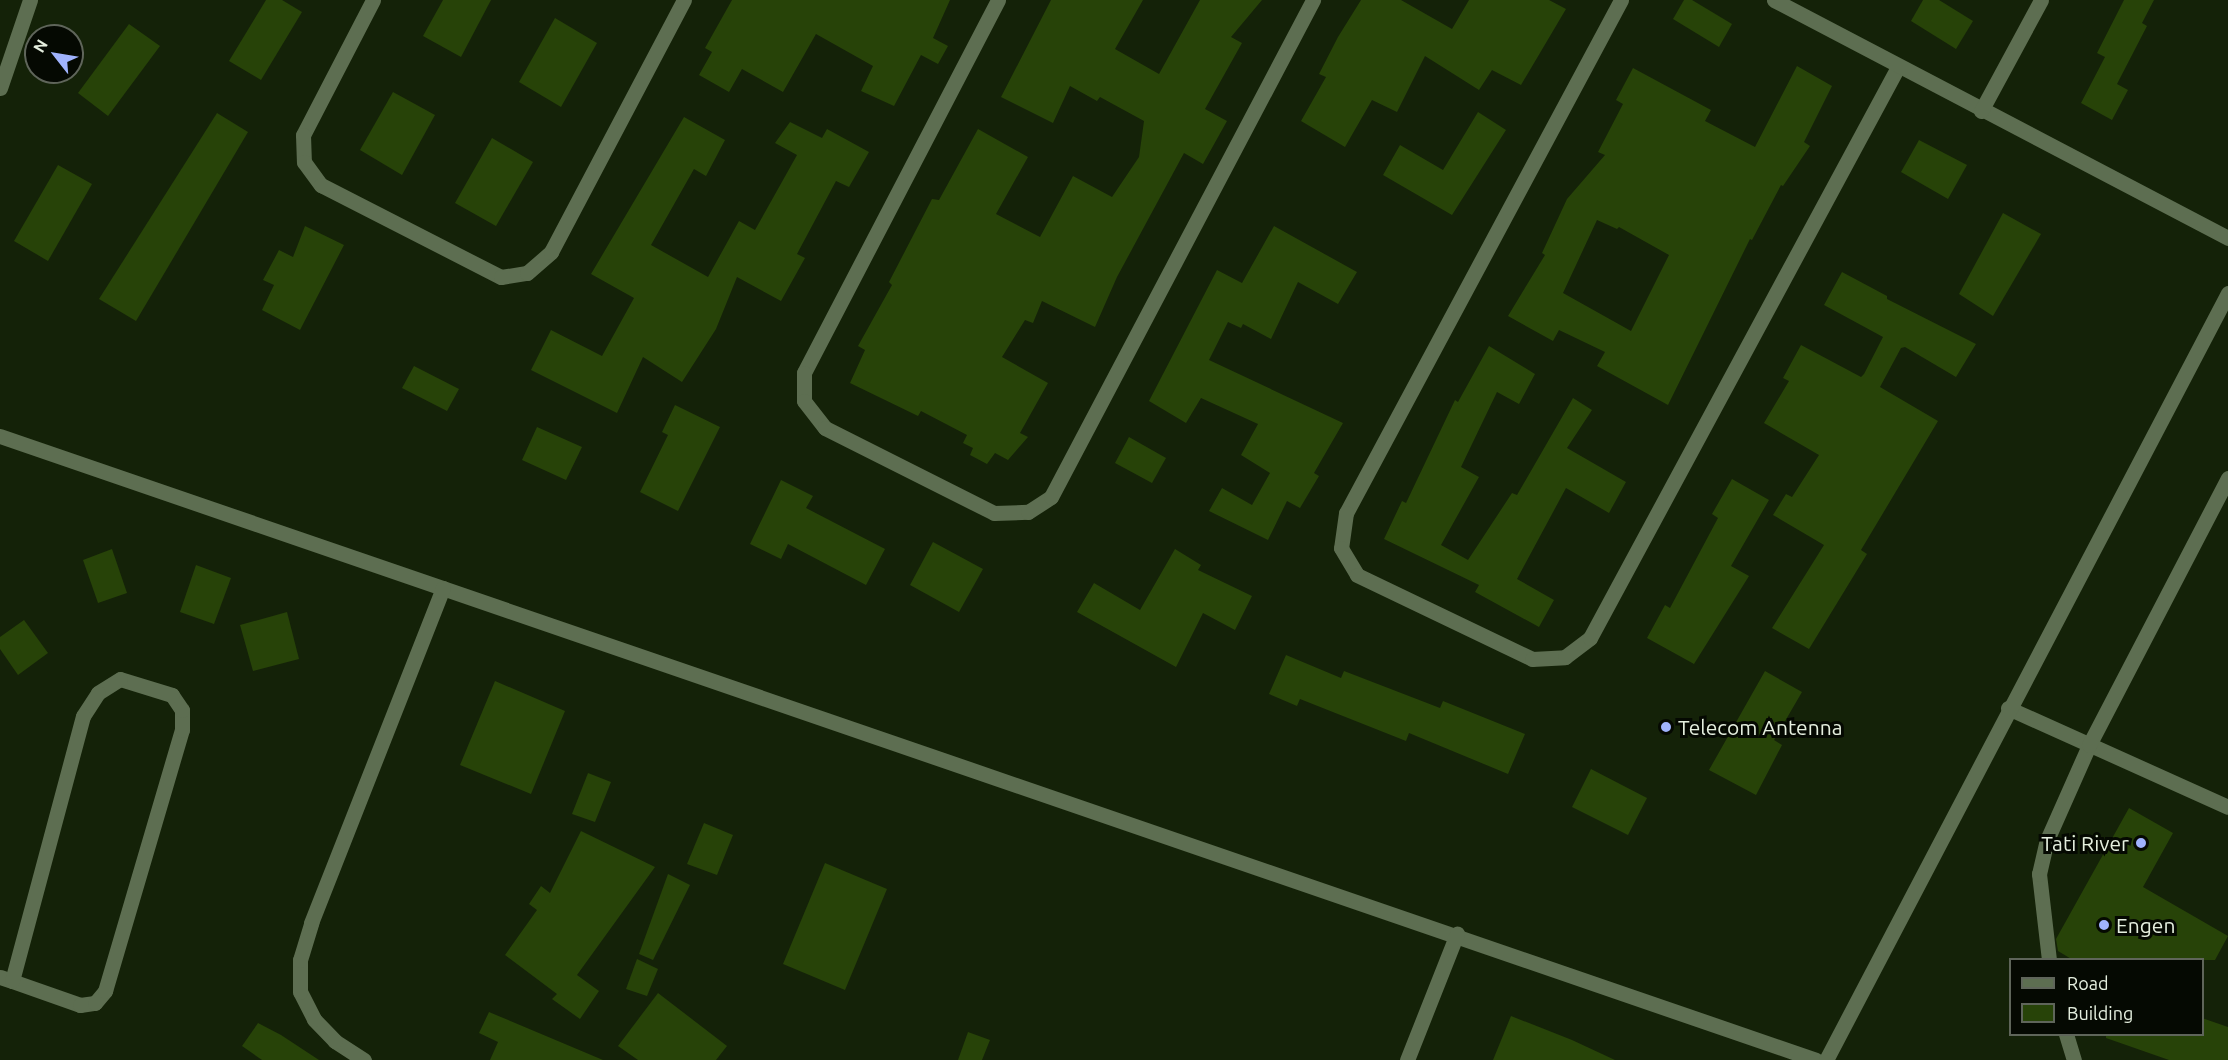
<!DOCTYPE html>
<html>
<head>
<meta charset="utf-8">
<style>
  body { margin:0 }
  #map { position:relative; width:2228px; height:1060px; overflow:hidden; background:#142208; font-family:Ubuntu,sans-serif }
  div>[style] { position:absolute }
  .building>* { inset:0; background:#274308 }
  .minor>* { height:15px; margin:-7.5px; padding:0 7.5px; transform-origin:7.5px; border-radius:7.5px; background:#5d6e51 }
  .dots>* { width:16px; height:16px; translate:-50% -50%; box-sizing:border-box; border:3px solid #050902; border-radius:50% }
  span { translate:-50% -50%; white-space:nowrap; text-align:center; line-height:1.15; -webkit-text-stroke:6px #050902; paint-order:stroke }
  .poi-label { font-size:21px; color:#e5efdf }
  .left { translate:0 -50%; text-align:left }
  .right { translate:-100% -50%; text-align:right }
  .legend { position:absolute; left:2009px; top:958px; width:195px; height:78px; box-sizing:border-box; background:#050902; border:2px solid #5f655a; margin:0; padding:8px 10px; list-style:none; font-size:18px; color:#e5efdf }
  .legend li { display:flex; align-items:center; gap:12px; height:30px }
  .legend b { width:30px; border:2px solid #5f655a }
  .north { position:absolute; left:24px; top:24px; width:60px; height:60px; box-sizing:border-box; background:#050902; border:2px solid #5f655a; border-radius:50%; rotate:301deg; font-size:16px; font-weight:700; line-height:24px; text-align:center; color:#e5efdf }
  .north::after { content:''; display:block; margin:auto; width:21px; height:27px; background:#a0b3fd; clip-path:polygon(50% 0,100% 100%,50% 72%,0 100%) }
</style>
</head>
<body>
<div id="map">
  <div class="building">
    <i style="clip-path:polygon(266px 0,282px 0,302px 12px,261px 80px,229px 61px)"></i>
    <i style="clip-path:polygon(443px 0,491px 0,461px 57px,423px 36px)"></i>
    <i style="clip-path:polygon(732px 0,950px 0,933px 38px,948px 46px,938px 64px,921px 55px,894px 106px,861px 91px,873px 66px,816px 34px,783px 92px,742px 69px,729px 92px,699px 75px,712px 52px,705px 48px)"></i>
    <i style="clip-path:polygon(1051px 0,1143px 0,1115px 49px,1159px 74px,1200px 0,1262px 0,1231px 37px,1242px 43px,1205px 109px,1227px 121px,1203px 164px,1184px 153px,1117px 277px,1095px 327px,1042px 301px,1033px 323px,1025px 320px,1002px 357px,1048px 383px,1020px 433px,1028px 437px,1008px 460px,995px 453px,987px 464px,970px 455px,973px 448px,963px 443px,967px 435px,921px 411px,918px 416px,850px 383px,865px 350px,858px 346px,892px 285px,889px 282px,932px 199px,939px 200px,978px 129px,1028px 157px,996px 214px,1040px 237px,1073px 176px,1112px 197px,1139px 157px,1144px 121px,1100px 97px,1097px 101px,1070px 86px,1053px 123px,1001px 97px)"></i>
    <i style="clip-path:polygon(1361px 0,1401px 0,1452px 29px,1469px 0,1549px 0,1566px 9px,1521px 85px,1492px 70px,1479px 90px,1425px 56px,1397px 112px,1372px 100px,1345px 147px,1301px 121px,1326px 77px,1319px 74px,1338px 37px)"></i>
    <i style="clip-path:polygon(1684px 0,1692px 0,1732px 24px,1719px 47px,1673px 19px)"></i>
    <i style="clip-path:polygon(1923px 0,1939px 0,1973px 21px,1956px 49px,1911px 21px)"></i>
    <i style="clip-path:polygon(2124px 0,2154px 0,2142px 23px,2147px 26px,2117px 84px,2128px 90px,2112px 120px,2081px 103px,2105px 57px,2097px 53px)"></i>
    <i style="clip-path:polygon(555px 18px,597px 43px,561px 107px,519px 82px)"></i>
    <i style="clip-path:polygon(129px 24px,160px 46px,108px 116px,78px 93px)"></i>
    <i style="clip-path:polygon(evenodd,1797px 66px,1832px 86px,1804px 142px,1810px 146px,1783px 186px,1781px 185px,1752px 240px,1750px 239px,1668px 405px,1597px 366px,1605px 352px,1559px 330px,1553px 341px,1508px 316px,1545px 255px,1542px 253px,1567px 199px,1605px 155px,1598px 152px,1623px 104px,1616px 100px,1633px 68px,1711px 110px,1705px 121px,1755px 147px,1797px 66px,1597px 220px,1617px 229px,1619px 227px,1669px 255px,1631px 331px,1563px 293px,1597px 220px)"></i>
    <i style="clip-path:polygon(393px 92px,435px 115px,402px 175px,360px 150px)"></i>
    <i style="clip-path:polygon(1478px 112px,1506px 130px,1452px 215px,1383px 175px,1400px 145px,1443px 170px)"></i>
    <i style="clip-path:polygon(217px 113px,248px 132px,136px 321px,99px 299px)"></i>
    <i style="clip-path:polygon(684px 117px,725px 140px,706px 176px,694px 169px,651px 245px,708px 277px,739px 221px,755px 230px,797px 155px,775px 143px,790px 122px,822px 138px,827px 129px,869px 152px,849px 187px,836px 181px,797px 254px,805px 258px,781px 301px,737px 277px,716px 329px,682px 382px,643px 357px,617px 413px,531px 370px,551px 330px,602px 356px,634px 298px,591px 274px)"></i>
    <i style="clip-path:polygon(492px 138px,533px 162px,496px 226px,455px 203px)"></i>
    <i style="clip-path:polygon(1919px 140px,1967px 165px,1948px 199px,1901px 172px)"></i>
    <i style="clip-path:polygon(58px 165px,92px 184px,48px 261px,14px 241px)"></i>
    <i style="clip-path:polygon(2003px 213px,2041px 234px,1993px 316px,1959px 294px)"></i>
    <i style="clip-path:polygon(305px 226px,344px 245px,300px 330px,262px 310px,274px 285px,263px 280px,279px 250px,293px 257px)"></i>
    <i style="clip-path:polygon(1274px 226px,1357px 272px,1338px 304px,1298px 282px,1271px 339px,1243px 324px,1241px 328px,1228px 322px,1209px 360px,1343px 423px,1314px 473px,1319px 476px,1300px 508px,1287px 501px,1268px 540px,1209px 511px,1222px 488px,1252px 505px,1270px 473px,1241px 455px,1258px 424px,1201px 398px,1186px 423px,1149px 401px,1217px 270px,1242px 283px)"></i>
    <i style="clip-path:polygon(1842px 272px,1887px 296px,1887px 299px,1976px 344px,1956px 377px,1905px 347px,1901px 348px,1880px 387px,1938px 421px,1861px 550px,1867px 554px,1809px 649px,1772px 628px,1824px 545px,1773px 515px,1786px 494px,1792px 497px,1819px 455px,1764px 423px,1789px 381px,1783px 378px,1801px 345px,1861px 377px,1864px 374px,1883px 337px,1824px 305px)"></i>
    <i style="clip-path:polygon(1489px 346px,1535px 374px,1519px 404px,1497px 392px,1461px 467px,1479px 477px,1441px 545px,1468px 560px,1512px 493px,1517px 495px,1573px 398px,1592px 410px,1567px 448px,1626px 482px,1609px 513px,1566px 488px,1517px 579px,1554px 600px,1539px 627px,1475px 592px,1479px 585px,1384px 539px,1402px 501px,1406px 503px,1455px 400px,1458px 402px)"></i>
    <i style="clip-path:polygon(414px 366px,459px 389px,447px 411px,402px 388px)"></i>
    <i style="clip-path:polygon(675px 405px,720px 427px,678px 511px,640px 492px,668px 435px,662px 432px)"></i>
    <i style="clip-path:polygon(537px 427px,582px 447px,566px 480px,522px 460px)"></i>
    <i style="clip-path:polygon(1129px 437px,1166px 458px,1152px 483px,1115px 463px)"></i>
    <i style="clip-path:polygon(1732px 479px,1769px 500px,1731px 566px,1749px 576px,1694px 664px,1647px 638px,1665px 605px,1670px 608px,1718px 518px,1712px 514px)"></i>
    <i style="clip-path:polygon(781px 480px,813px 496px,806px 508px,885px 549px,866px 585px,788px 544px,781px 559px,750px 544px)"></i>
    <i style="clip-path:polygon(933px 542px,983px 569px,959px 612px,910px 585px)"></i>
    <i style="clip-path:polygon(112px 549px,127px 593px,98px 603px,83px 560px)"></i>
    <i style="clip-path:polygon(1175px 549px,1201px 565px,1198px 570px,1252px 596px,1235px 630px,1203px 613px,1176px 667px,1077px 612px,1094px 583px,1140px 610px)"></i>
    <i style="clip-path:polygon(196px 565px,231px 578px,214px 624px,180px 612px)"></i>
    <i style="clip-path:polygon(287px 612px,299px 659px,253px 671px,240px 625px)"></i>
    <i style="clip-path:polygon(24px 620px,48px 653px,18px 675px,0 649px,0 637px)"></i>
    <i style="clip-path:polygon(1286px 655px,1341px 678px,1344px 671px,1440px 708px,1443px 701px,1525px 734px,1508px 774px,1409px 733px,1406px 741px,1300px 699px,1297px 706px,1269px 694px)"></i>
    <i style="clip-path:polygon(1765px 671px,1802px 692px,1774px 740px,1782px 745px,1756px 795px,1709px 770px)"></i>
    <i style="clip-path:polygon(495px 681px,565px 711px,531px 794px,460px 765px)"></i>
    <i style="clip-path:polygon(1591px 769px,1647px 798px,1628px 835px,1572px 807px)"></i>
    <i style="clip-path:polygon(588px 773px,611px 782px,595px 822px,572px 814px)"></i>
    <i style="clip-path:polygon(2129px 808px,2173px 833px,2143px 887px,2228px 936px,2215px 960px,2073px 960px,2058px 951px,2056px 939px)"></i>
    <i style="clip-path:polygon(704px 823px,733px 835px,717px 875px,687px 864px)"></i>
    <i style="clip-path:polygon(581px 831px,655px 867px,577px 975px,599px 991px,580px 1019px,552px 999px,557px 994px,505px 955px,537px 910px,529px 904px,541px 886px,550px 893px)"></i>
    <i style="clip-path:polygon(825px 863px,887px 889px,845px 990px,783px 964px)"></i>
    <i style="clip-path:polygon(668px 874px,690px 885px,653px 960px,639px 954px)"></i>
    <i style="clip-path:polygon(637px 959px,658px 969px,647px 996px,626px 989px)"></i>
    <i style="clip-path:polygon(658px 993px,727px 1046px,716px 1060px,638px 1060px,618px 1046px)"></i>
    <i style="clip-path:polygon(489px 1012px,603px 1060px,490px 1060px,498px 1042px,479px 1033px)"></i>
    <i style="clip-path:polygon(1511px 1016px,1572px 1040px,1615px 1060px,1493px 1060px)"></i>
    <i style="clip-path:polygon(2202px 1018px,2228px 1027px,2228px 1060px,2169px 1060px,2106px 1038px,2106px 1035px,2202px 1035px)"></i>
    <i style="clip-path:polygon(258px 1023px,281px 1035px,319px 1060px,262px 1060px,242px 1046px)"></i>
    <i style="clip-path:polygon(968px 1032px,990px 1040px,982px 1060px,958px 1060px)"></i>
  </div>
  <div class="minor">
    <i style="left:373px;top:0;width:152px;rotate:117.4deg"></i>
    <i style="left:303px;top:135px;width:27px;rotate:88deg"></i>
    <i style="left:304px;top:162px;width:29px;rotate:54deg"></i>
    <i style="left:321px;top:185px;width:202px;rotate:27.1deg"></i>
    <i style="left:501px;top:277px;width:26px;rotate:-9deg"></i>
    <i style="left:527px;top:273px;width:32px;rotate:-41deg"></i>
    <i style="left:551px;top:252px;width:285px;rotate:-62.2deg"></i>
    <i style="left:998px;top:0;width:420px;rotate:117.5deg"></i>
    <i style="left:804px;top:373px;width:28px;rotate:90deg"></i>
    <i style="left:804px;top:401px;width:34px;rotate:52deg"></i>
    <i style="left:825px;top:428px;width:189px;rotate:26.7deg"></i>
    <i style="left:994px;top:513px;width:34px;rotate:-2deg"></i>
    <i style="left:1028px;top:512px;width:27px;rotate:-33deg"></i>
    <i style="left:1051px;top:497px;width:562px;rotate:-62.2deg"></i>
    <i style="left:1621px;top:0;width:582px;rotate:118.19deg"></i>
    <i style="left:1346px;top:513px;width:35px;rotate:98deg"></i>
    <i style="left:1341px;top:548px;width:31px;rotate:59deg"></i>
    <i style="left:1357px;top:575px;width:194px;rotate:25.6deg"></i>
    <i style="left:1532px;top:659px;width:33px;rotate:-3deg"></i>
    <i style="left:1565px;top:657px;width:31px;rotate:-37deg"></i>
    <i style="left:1590px;top:638px;width:649px;rotate:-61.66deg"></i>
    <i style="left:1774px;top:0;width:513px;rotate:27.66deg"></i>
    <i style="left:0;top:88px;width:93px;rotate:-71.2deg"></i>
    <i style="left:1981px;top:111px;width:126px;rotate:-61.6deg"></i>
    <i style="left:0;top:436px;width:1920px;rotate:18.96deg"></i>
    <i style="left:2008px;top:708px;width:241px;rotate:24.2deg"></i>
    <i style="left:2049px;top:960px;width:87px;rotate:-96.6deg"></i>
    <i style="left:2039px;top:874px;width:35px;rotate:-77deg"></i>
    <i style="left:2047px;top:840px;width:104px;rotate:-66.1deg"></i>
    <i style="left:2089px;top:745px;width:301px;rotate:-62.5deg"></i>
    <i style="left:0;top:977px;width:13px;rotate:18deg"></i>
    <i style="left:12px;top:981px;width:72px;rotate:19.4deg"></i>
    <i style="left:80px;top:1005px;width:15px;rotate:-8deg"></i>
    <i style="left:95px;top:1003px;width:16px;rotate:-50deg"></i>
    <i style="left:105px;top:991px;width:272px;rotate:-73.6deg"></i>
    <i style="left:182px;top:730px;width:20px;rotate:-90deg"></i>
    <i style="left:182px;top:710px;width:18px;rotate:-124deg"></i>
    <i style="left:172px;top:695px;width:54px;rotate:-162.9deg"></i>
    <i style="left:120px;top:679px;width:26px;rotate:148deg"></i>
    <i style="left:98px;top:693px;width:27px;rotate:123deg"></i>
    <i style="left:83px;top:716px;width:274px;rotate:105deg"></i>
    <i style="left:2066px;top:1034px;width:27px;rotate:73deg"></i>
    <i style="left:364px;top:1060px;width:35px;rotate:-147deg"></i>
    <i style="left:335px;top:1041px;width:30px;rotate:-134deg"></i>
    <i style="left:314px;top:1019px;width:30px;rotate:-117deg"></i>
    <i style="left:300px;top:992px;width:32px;rotate:-90deg"></i>
    <i style="left:300px;top:960px;width:39px;rotate:-73deg"></i>
    <i style="left:311px;top:923px;width:360px;rotate:-68.5deg"></i>
    <i style="left:1407px;top:1060px;width:136px;rotate:-68.4deg"></i>
    <i style="left:1826px;top:1060px;width:866px;rotate:-62.34deg"></i>
  </div>
  <div class="dots">
    <i style="left:1666px;top:727px;background:#a0b3fd"></i>
    <i style="left:2141px;top:843px;background:#a0b3fd"></i>
    <i style="left:2104px;top:925px;background:#a0b3fd"></i>
  </div>
  <div class="poi-label">
    <span class="left" style="left:1678px;top:727px">Telecom Antenna</span>
    <span class="right" style="left:2129px;top:843px">Tati River</span>
    <span class="left" style="left:2116px;top:925px">Engen</span>
  </div>
  <ul class="legend">
  <li><b style="height:8px;background:#5d6e51"></b>Road</li>
  <li><b style="height:16px;background:#274308"></b>Building</li>
  </ul>
  <div class="north">N</div>
</div>
</body>
</html>
